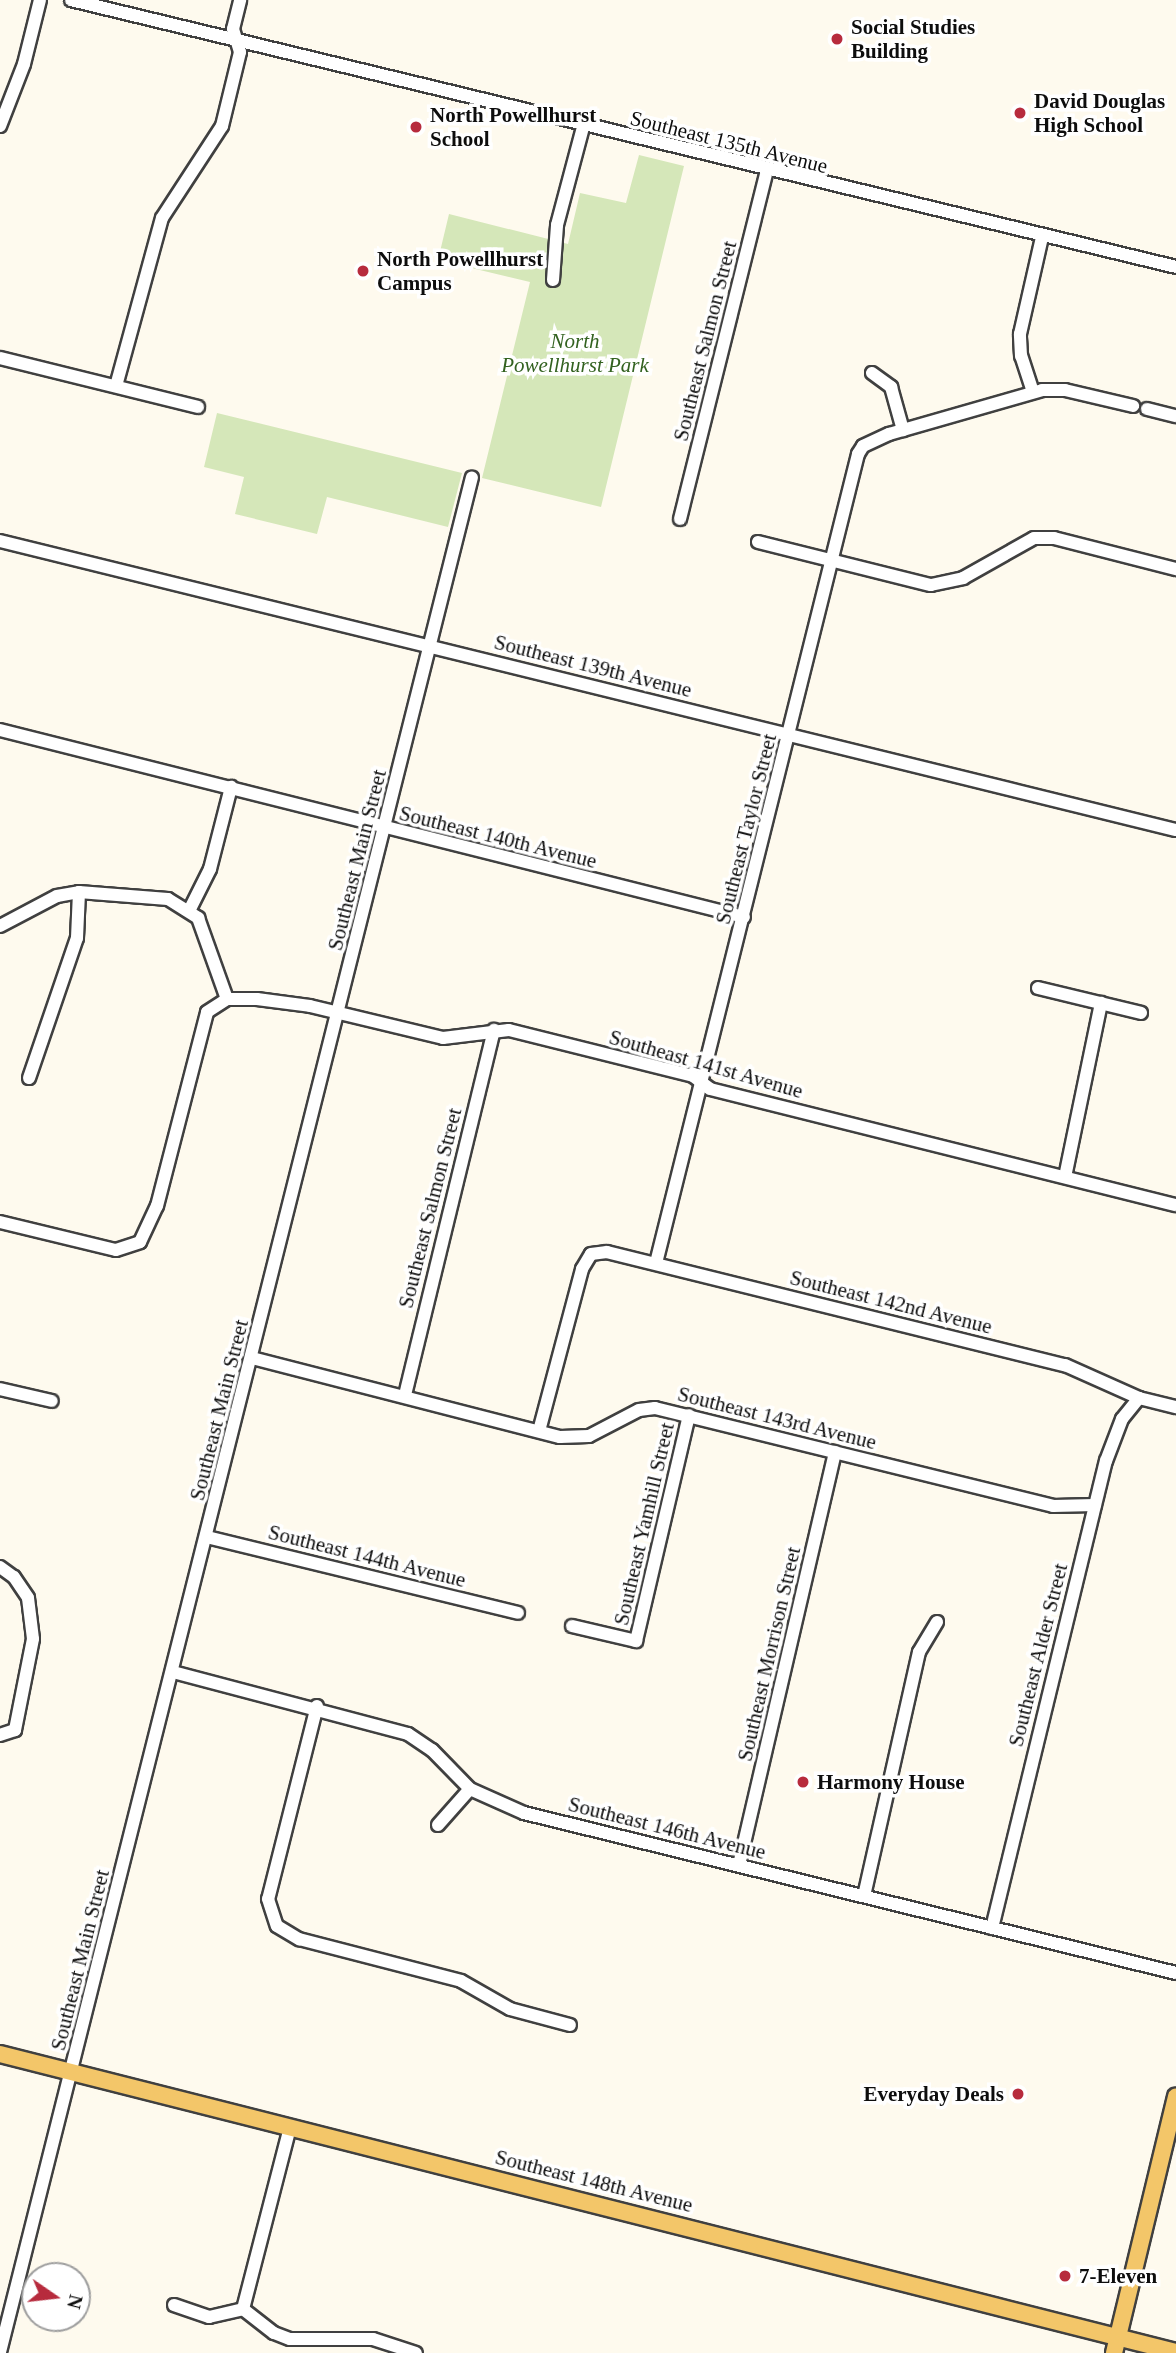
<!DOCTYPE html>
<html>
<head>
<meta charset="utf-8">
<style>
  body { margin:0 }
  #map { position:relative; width:1176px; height:2353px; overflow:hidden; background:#fefaee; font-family:"Times New Roman",serif }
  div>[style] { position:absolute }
  .green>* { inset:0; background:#d5e7b9 }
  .roads { filter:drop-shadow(2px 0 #404040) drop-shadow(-2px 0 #404040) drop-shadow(0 2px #404040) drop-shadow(0 -2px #404040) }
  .minor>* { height:12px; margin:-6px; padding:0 6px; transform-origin:6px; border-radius:6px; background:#fff }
  .major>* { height:16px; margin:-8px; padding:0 8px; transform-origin:8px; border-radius:8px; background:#f3c669 }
  .dots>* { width:19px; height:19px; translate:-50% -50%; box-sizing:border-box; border:4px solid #fff; border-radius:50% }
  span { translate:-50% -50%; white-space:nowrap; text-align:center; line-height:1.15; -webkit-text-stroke:7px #fff; paint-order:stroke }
  .poi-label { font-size:21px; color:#0d0d0d; font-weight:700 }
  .left { translate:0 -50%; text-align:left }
  .right { translate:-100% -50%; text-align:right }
  .street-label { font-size:21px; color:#0d0d0d }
  .park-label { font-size:21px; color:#336220; font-style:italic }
  .north { position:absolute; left:21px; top:2262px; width:70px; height:70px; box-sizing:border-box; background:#fff; border:2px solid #9e9e9e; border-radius:50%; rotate:104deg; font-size:19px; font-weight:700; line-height:28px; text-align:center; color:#0d0d0d }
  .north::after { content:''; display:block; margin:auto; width:24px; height:32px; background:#b72b3d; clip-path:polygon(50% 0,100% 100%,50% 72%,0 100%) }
</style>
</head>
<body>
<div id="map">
  <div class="green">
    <i style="clip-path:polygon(639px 155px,684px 166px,601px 507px,482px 478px,530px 282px,438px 260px,449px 214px,568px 244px,580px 193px,626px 203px)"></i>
    <i style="clip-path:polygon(217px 413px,462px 473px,448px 527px,327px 497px,317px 534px,235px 514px,244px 477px,204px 467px)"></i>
  </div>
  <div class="roads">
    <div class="minor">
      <i style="left:71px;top:0;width:1137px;rotate:13.58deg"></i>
      <i style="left:0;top:126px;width:66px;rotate:-68.8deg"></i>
      <i style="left:24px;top:64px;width:66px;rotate:-76deg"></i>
      <i style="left:553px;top:280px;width:55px;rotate:-85.8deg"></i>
      <i style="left:557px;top:225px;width:101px;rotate:-75.1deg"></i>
      <i style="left:0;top:358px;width:204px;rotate:13.9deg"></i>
      <i style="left:872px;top:373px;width:24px;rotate:36deg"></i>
      <i style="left:891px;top:387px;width:45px;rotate:74.4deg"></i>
      <i style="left:116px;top:386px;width:174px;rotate:-74.7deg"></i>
      <i style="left:162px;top:218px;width:110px;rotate:-56.9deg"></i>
      <i style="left:222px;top:126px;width:76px;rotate:-76.3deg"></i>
      <i style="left:240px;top:52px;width:24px;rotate:-107deg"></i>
      <i style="left:233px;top:29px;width:30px;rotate:-76deg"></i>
      <i style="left:1033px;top:392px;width:38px;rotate:-108deg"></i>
      <i style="left:1021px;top:356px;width:22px;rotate:-93deg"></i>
      <i style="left:1020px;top:334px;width:99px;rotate:-77.2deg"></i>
      <i style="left:1147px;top:409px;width:30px;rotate:14deg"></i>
      <i style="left:680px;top:519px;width:359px;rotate:-76deg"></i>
      <i style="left:0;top:541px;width:1211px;rotate:13.81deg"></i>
      <i style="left:758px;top:542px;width:178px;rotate:14deg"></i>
      <i style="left:931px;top:585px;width:33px;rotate:-12deg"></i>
      <i style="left:963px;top:578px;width:81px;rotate:-29.4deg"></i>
      <i style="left:1034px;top:538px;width:20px"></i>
      <i style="left:1054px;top:538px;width:126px;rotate:14.3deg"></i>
      <i style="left:0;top:730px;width:767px;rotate:14.11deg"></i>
      <i style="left:190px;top:909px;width:45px;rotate:-63.4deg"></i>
      <i style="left:210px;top:869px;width:85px;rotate:-75.6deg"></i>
      <i style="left:0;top:926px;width:64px;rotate:-27.8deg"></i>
      <i style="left:57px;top:896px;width:22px;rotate:-10deg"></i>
      <i style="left:79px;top:892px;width:89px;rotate:4.5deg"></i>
      <i style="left:168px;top:899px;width:36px;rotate:32deg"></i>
      <i style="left:198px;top:918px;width:86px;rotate:70.3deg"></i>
      <i style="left:1038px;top:988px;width:106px;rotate:13.6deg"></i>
      <i style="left:29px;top:1078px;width:148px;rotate:-71.1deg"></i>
      <i style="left:77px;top:938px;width:46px;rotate:-87.5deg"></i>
      <i style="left:1065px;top:1177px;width:178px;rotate:-78.3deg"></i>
      <i style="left:0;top:1222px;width:119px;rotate:13.6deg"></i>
      <i style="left:116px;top:1250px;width:25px;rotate:-18deg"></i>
      <i style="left:140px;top:1242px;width:40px;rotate:-65deg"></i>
      <i style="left:157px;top:1206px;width:200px;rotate:-75.5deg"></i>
      <i style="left:207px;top:1012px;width:24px;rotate:-33deg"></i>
      <i style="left:227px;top:999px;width:30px"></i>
      <i style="left:257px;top:999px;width:53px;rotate:7.5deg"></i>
      <i style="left:310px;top:1006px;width:137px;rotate:13.5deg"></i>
      <i style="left:443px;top:1038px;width:66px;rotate:-6.9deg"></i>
      <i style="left:509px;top:1030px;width:190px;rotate:14deg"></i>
      <i style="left:693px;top:1076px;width:21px;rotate:37deg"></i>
      <i style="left:710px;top:1089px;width:480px;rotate:14deg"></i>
      <i style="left:656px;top:1263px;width:834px;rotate:-75.98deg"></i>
      <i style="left:858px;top:454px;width:9px;rotate:-58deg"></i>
      <i style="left:863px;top:446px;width:29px;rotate:-25deg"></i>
      <i style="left:889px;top:434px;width:159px;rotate:-16deg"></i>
      <i style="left:1042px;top:390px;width:23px"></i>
      <i style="left:1065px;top:390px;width:70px;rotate:13.2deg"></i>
      <i style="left:252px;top:1358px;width:318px;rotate:14.4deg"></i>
      <i style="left:560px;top:1437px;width:29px;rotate:-2deg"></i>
      <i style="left:589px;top:1436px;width:56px;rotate:-27.5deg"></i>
      <i style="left:639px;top:1410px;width:16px;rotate:-7deg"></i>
      <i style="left:655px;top:1408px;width:410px;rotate:13.8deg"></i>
      <i style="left:1053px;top:1506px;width:42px;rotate:-1.4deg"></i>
      <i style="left:0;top:1389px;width:53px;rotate:13deg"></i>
      <i style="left:405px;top:1395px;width:376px;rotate:-76.3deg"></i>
      <i style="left:539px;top:1431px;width:168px;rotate:-75.1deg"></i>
      <i style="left:582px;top:1269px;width:17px;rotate:-59deg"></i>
      <i style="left:591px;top:1254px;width:16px;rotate:-7deg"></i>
      <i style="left:607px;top:1252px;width:472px;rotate:13.9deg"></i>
      <i style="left:1065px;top:1365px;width:81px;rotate:24deg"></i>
      <i style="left:1139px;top:1398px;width:38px;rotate:14deg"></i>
      <i style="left:207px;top:1537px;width:320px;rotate:13.7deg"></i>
      <i style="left:0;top:1567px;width:17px;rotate:36deg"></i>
      <i style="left:14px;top:1577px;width:25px;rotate:56deg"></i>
      <i style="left:28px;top:1598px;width:41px;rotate:83deg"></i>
      <i style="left:33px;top:1639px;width:93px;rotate:101.2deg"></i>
      <i style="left:15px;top:1730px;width:16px;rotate:162deg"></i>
      <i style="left:572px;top:1626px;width:66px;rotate:13.2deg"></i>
      <i style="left:636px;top:1641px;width:232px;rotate:-76.8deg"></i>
      <i style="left:173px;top:1672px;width:243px;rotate:14.8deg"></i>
      <i style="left:408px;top:1734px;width:29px;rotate:34deg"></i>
      <i style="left:432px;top:1750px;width:54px;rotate:45.7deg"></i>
      <i style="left:470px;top:1789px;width:59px;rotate:24deg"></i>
      <i style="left:524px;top:1813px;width:671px;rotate:13.79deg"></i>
      <i style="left:317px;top:1706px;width:199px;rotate:104.2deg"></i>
      <i style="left:268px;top:1899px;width:28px;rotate:72deg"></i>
      <i style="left:277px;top:1926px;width:26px;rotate:31deg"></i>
      <i style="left:299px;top:1939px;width:167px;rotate:14.5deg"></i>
      <i style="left:461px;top:1981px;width:56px;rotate:29.7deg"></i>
      <i style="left:510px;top:2009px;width:62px;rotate:14.9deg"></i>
      <i style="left:438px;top:1825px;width:48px;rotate:-48.4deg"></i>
      <i style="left:739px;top:1865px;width:424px;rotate:-76.9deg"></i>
      <i style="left:864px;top:1896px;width:250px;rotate:-77.3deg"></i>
      <i style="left:919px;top:1652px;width:35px;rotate:-59deg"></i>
      <i style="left:992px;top:1928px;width:481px;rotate:-76.3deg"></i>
      <i style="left:1106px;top:1461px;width:45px;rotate:-69.1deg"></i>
      <i style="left:1122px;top:1419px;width:27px;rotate:-51deg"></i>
      <i style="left:174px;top:2305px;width:37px;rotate:19deg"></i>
      <i style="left:209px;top:2317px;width:35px;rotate:-13deg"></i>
      <i style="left:243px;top:2309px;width:188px;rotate:-75.5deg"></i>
      <i style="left:243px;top:2309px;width:39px;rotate:38deg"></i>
      <i style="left:274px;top:2333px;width:17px;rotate:21deg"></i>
      <i style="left:290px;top:2339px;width:83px"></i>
      <i style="left:373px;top:2339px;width:45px;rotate:18deg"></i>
      <i style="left:0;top:2352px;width:1933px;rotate:-75.87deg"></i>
    </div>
    <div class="major">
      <i style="left:0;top:2054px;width:1213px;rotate:14.22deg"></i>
      <i style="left:1114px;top:2353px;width:264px;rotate:-76.4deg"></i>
    </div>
  </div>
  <div class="dots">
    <i style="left:837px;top:39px;background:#b72b3d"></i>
    <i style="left:1020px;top:113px;background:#b72b3d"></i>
    <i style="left:416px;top:127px;background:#b72b3d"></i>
    <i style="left:363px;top:271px;background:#b72b3d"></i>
    <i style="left:803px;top:1782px;background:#b72b3d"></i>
    <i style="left:1018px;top:2094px;background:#b72b3d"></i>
    <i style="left:1065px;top:2276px;background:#b72b3d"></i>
  </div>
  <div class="poi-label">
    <span class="left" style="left:851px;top:39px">Social Studies<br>Building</span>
    <span class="left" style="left:1034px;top:113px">David Douglas<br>High School</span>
    <span class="left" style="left:430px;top:127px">North Powellhurst<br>School</span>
    <span class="left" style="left:377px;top:271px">North Powellhurst<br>Campus</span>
    <span class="left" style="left:817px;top:1782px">Harmony House</span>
    <span class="right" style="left:1004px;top:2094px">Everyday Deals</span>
    <span class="left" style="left:1079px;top:2276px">7-Eleven</span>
  </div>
  <div class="street-label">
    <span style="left:729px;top:142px;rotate:14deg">Southeast 135th Avenue</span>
    <span style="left:705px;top:341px;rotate:-76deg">Southeast Salmon Street</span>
    <span style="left:593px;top:666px;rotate:14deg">Southeast 139th Avenue</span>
    <span style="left:746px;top:829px;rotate:-76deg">Southeast Taylor Street</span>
    <span style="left:498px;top:837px;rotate:14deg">Southeast 140th Avenue</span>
    <span style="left:357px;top:860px;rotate:-76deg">Southeast Main Street</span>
    <span style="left:706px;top:1064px;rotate:16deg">Southeast 141st Avenue</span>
    <span style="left:430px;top:1208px;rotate:-76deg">Southeast Salmon Street</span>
    <span style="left:891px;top:1302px;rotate:14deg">Southeast 142nd Avenue</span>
    <span style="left:219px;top:1410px;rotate:-76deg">Southeast Main Street</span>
    <span style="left:777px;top:1418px;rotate:14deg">Southeast 143rd Avenue</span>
    <span style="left:644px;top:1524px;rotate:-77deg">Southeast Yamhill Street</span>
    <span style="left:367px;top:1556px;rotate:14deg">Southeast 144th Avenue</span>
    <span style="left:769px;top:1654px;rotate:-77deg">Southeast Morrison Street</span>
    <span style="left:1038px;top:1655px;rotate:-76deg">Southeast Alder Street</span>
    <span style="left:667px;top:1828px;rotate:14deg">Southeast 146th Avenue</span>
    <span style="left:80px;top:1960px;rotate:-76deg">Southeast Main Street</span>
    <span style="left:594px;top:2181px;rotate:14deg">Southeast 148th Avenue</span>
  </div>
  <div class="park-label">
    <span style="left:575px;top:353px">North<br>Powellhurst Park</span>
  </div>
  <div class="north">N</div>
</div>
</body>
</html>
